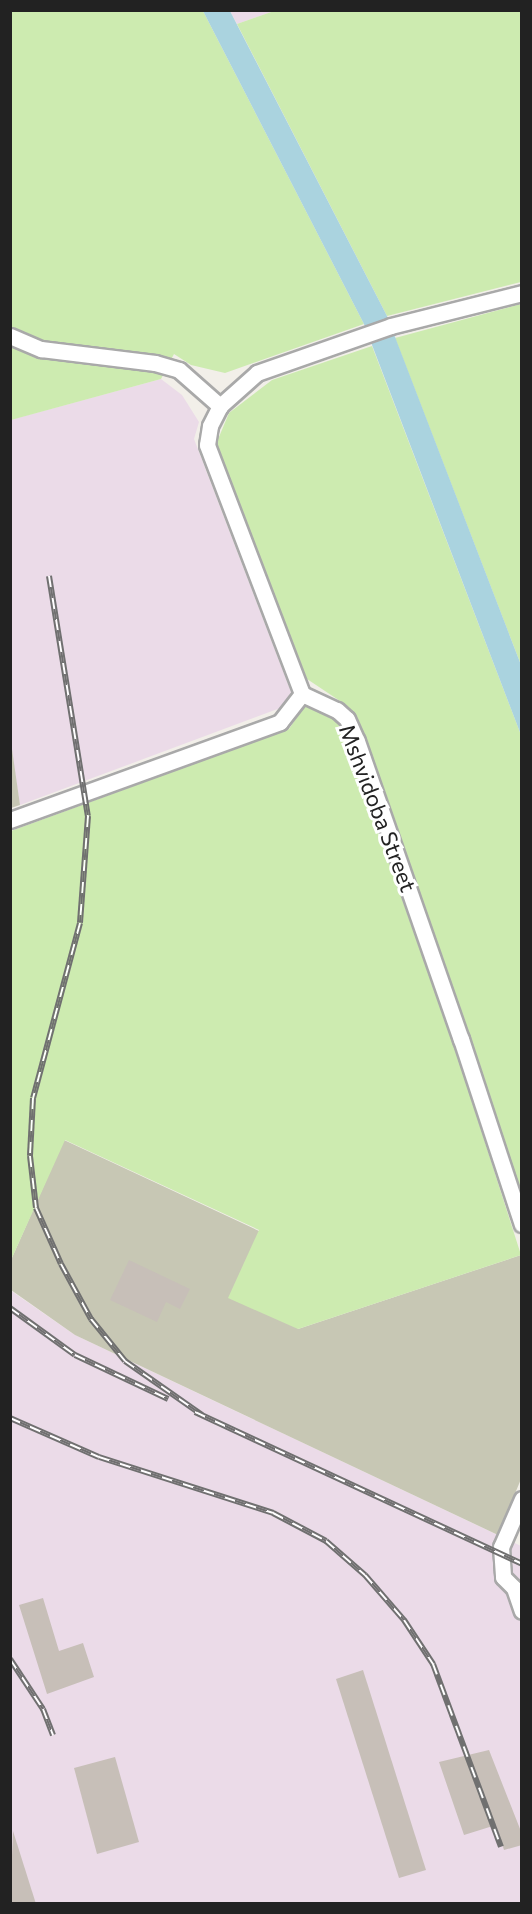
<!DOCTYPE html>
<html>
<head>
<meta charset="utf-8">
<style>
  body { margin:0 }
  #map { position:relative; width:532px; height:1914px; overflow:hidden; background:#f2efe9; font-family:Commissioner,sans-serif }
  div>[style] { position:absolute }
  .industrial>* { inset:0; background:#ebdbe8 }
  .construction>* { inset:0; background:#c7c7b4 }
  .grass>* { inset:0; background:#cdebb0 }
  .water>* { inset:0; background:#aad3df }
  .building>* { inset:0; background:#c7bfb8 }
  .roads { filter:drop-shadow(2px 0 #a9a9a9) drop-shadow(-2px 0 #a9a9a9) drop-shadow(0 2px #a9a9a9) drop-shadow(0 -2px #a9a9a9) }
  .street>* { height:15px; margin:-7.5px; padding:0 7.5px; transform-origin:7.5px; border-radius:7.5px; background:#fff }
  .rail>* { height:6px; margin-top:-3px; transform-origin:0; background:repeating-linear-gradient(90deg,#fff 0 11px,#707070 0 22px); box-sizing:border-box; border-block:2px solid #707070 }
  span { translate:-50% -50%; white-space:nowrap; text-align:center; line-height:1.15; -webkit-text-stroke:6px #fff; paint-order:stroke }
  .street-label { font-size:22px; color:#222 }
  .frame { position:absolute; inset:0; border:12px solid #222; pointer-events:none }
</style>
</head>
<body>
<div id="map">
  <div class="industrial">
    <i style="clip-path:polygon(230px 11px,274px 11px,237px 24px)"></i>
    <i style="clip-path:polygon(161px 379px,182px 395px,199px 422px,194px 439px,291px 692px,283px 707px,20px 805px,10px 742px,10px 420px)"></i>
    <i style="clip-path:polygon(10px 1290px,75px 1335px,521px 1546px,521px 1903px,11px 1903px)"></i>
  </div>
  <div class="construction">
    <i style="clip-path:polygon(11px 742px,20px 805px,11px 808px,10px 808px)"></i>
    <i style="clip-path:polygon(64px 1140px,259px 1231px,298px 1329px,521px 1255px,521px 1479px,498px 1535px,75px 1335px,11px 1290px,11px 1260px)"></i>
  </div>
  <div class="grass">
    <i style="clip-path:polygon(11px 11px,203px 11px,364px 324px,225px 373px,191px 365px,174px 354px,161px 379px,11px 420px)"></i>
    <i style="clip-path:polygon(274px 11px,521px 11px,521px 282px,387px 316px,237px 24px)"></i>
    <i style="clip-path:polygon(521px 304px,521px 665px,395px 338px)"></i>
    <i style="clip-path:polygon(372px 346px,521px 735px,521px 1195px,359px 723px,346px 705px,307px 679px,216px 444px,229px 413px,272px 380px)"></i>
    <i style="clip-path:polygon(305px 705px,331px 714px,340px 725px,454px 1045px,521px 1255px,298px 1329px,228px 1298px,259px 1230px,65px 1140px,11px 1260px,11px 831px,289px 729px)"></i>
  </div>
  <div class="water">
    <i style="clip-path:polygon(203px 11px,230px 11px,387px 316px,521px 665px,521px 735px,364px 324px)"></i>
  </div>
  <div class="building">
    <i style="clip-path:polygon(129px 1260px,190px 1289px,180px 1309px,166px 1302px,157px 1322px,110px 1300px)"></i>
    <i style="clip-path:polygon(43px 1598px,59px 1651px,83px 1643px,94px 1677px,47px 1694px,19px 1605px)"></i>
    <i style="clip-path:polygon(363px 1670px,426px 1870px,399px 1878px,336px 1679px)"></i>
    <i style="clip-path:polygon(489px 1750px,522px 1834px,522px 1845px,504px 1850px,496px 1825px,464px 1835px,439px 1762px)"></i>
    <i style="clip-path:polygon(115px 1757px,139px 1842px,97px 1854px,74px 1768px)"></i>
    <i style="clip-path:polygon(13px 1831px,36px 1904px,10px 1904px)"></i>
  </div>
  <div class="roads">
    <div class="street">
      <i style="left:522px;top:293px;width:135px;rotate:165.9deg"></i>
      <i style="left:391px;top:326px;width:142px;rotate:160.7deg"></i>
      <i style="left:257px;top:373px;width:50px;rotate:138.3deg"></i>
      <i style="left:220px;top:406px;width:22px;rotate:117deg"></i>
      <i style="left:210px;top:426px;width:19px;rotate:99deg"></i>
      <i style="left:207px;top:445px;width:267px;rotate:69.1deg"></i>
      <i style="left:302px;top:694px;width:38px;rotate:25deg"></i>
      <i style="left:337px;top:710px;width:13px;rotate:42deg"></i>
      <i style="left:347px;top:719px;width:24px;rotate:66deg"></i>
      <i style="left:357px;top:741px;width:316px;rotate:70.8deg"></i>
      <i style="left:461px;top:1039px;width:195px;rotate:71.8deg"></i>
      <i style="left:10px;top:336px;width:34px;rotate:23deg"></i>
      <i style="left:41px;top:349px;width:115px;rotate:7deg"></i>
      <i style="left:155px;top:363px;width:25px;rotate:16deg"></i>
      <i style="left:179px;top:370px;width:55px;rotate:41.3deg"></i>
      <i style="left:10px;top:820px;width:287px;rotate:-19.9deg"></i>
      <i style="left:280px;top:722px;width:36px;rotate:-52deg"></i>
      <i style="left:522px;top:1499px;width:52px;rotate:113.6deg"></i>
      <i style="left:501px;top:1547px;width:30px;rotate:86deg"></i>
      <i style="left:503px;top:1577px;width:16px;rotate:45deg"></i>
      <i style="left:514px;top:1588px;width:24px;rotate:71deg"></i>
    </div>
  </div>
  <div class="rail">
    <i style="left:49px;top:576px;width:243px;rotate:80.8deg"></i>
    <i style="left:88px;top:816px;width:107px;rotate:94.3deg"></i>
    <i style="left:80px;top:923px;width:181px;rotate:105deg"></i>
    <i style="left:33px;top:1098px;width:58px;rotate:93deg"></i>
    <i style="left:30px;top:1156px;width:52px;rotate:83.4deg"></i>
    <i style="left:36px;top:1208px;width:61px;rotate:65.9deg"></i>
    <i style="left:61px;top:1264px;width:63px;rotate:61.4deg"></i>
    <i style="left:91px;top:1319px;width:54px;rotate:51deg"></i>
    <i style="left:125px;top:1361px;width:94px;rotate:35deg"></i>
    <i style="left:10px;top:1308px;width:80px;rotate:35.9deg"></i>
    <i style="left:75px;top:1355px;width:103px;rotate:25.3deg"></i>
    <i style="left:195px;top:1412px;width:361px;rotate:24.9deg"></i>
    <i style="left:10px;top:1418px;width:97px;rotate:23.7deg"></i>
    <i style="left:99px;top:1457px;width:183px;rotate:17.8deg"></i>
    <i style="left:273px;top:1513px;width:60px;rotate:27.8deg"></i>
    <i style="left:326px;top:1541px;width:52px;rotate:41.1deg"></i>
    <i style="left:365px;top:1575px;width:60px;rotate:49.1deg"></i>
    <i style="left:404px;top:1620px;width:53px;rotate:56.6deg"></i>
    <i style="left:433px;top:1664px;width:195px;rotate:69.6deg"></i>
    <i style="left:10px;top:1659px;width:60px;rotate:56.6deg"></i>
    <i style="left:43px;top:1709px;width:28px;rotate:69deg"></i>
  </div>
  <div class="street-label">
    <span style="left:378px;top:808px;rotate:69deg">Mshvidoba Street</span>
  </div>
  <div class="frame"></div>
</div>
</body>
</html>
